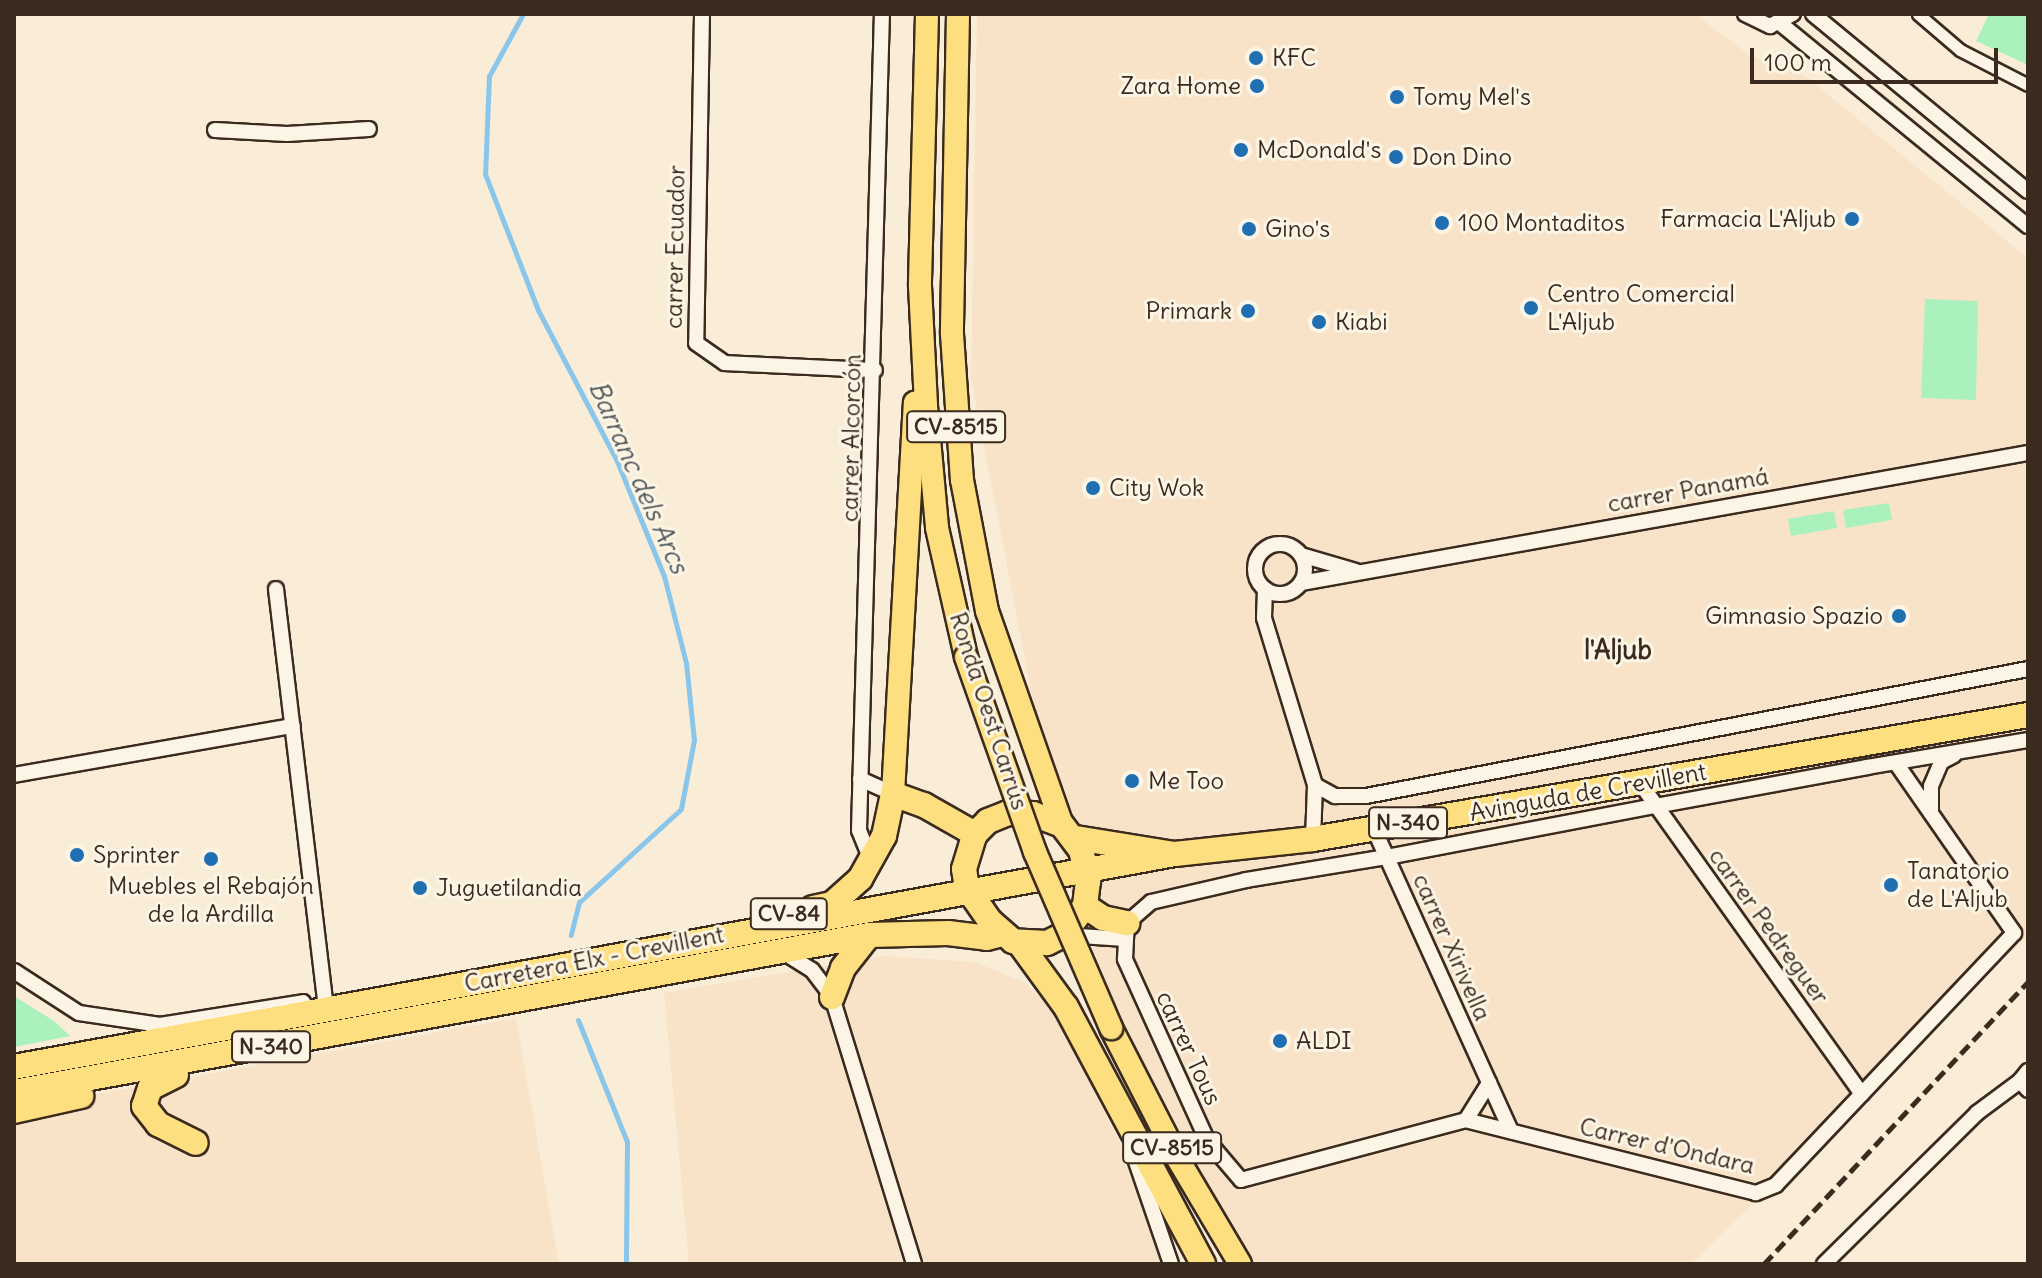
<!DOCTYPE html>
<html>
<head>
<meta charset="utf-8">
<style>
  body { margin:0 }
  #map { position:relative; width:2042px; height:1278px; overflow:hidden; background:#faedd8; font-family:Delius,sans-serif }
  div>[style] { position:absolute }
  .built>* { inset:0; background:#f8e3c8 }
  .green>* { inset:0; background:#abf1bd }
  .stream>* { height:5px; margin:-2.5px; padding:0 2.5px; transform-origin:2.5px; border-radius:2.5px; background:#8ac5ea }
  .roads { filter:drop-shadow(2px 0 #3b2a1e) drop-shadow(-2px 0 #3b2a1e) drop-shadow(0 2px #3b2a1e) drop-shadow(0 -2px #3b2a1e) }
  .pedestrian>* { height:11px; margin:-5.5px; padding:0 5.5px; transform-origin:5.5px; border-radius:5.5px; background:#fcf5e5 }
  .minor>* { height:14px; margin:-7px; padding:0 7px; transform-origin:7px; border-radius:7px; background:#fcf5e5 }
  .minor>.ring { margin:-7px; padding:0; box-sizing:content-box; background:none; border:14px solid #fcf5e5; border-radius:50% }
  .primary>* { height:22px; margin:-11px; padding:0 11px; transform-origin:11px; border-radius:11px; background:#fedf80 }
  .trunk>* { height:24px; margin:-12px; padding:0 12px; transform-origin:12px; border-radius:12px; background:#fedf80 }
  .rail>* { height:5px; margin-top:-2.5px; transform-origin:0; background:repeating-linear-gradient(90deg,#3b2a1e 0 12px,transparent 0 18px) }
  .bridges { filter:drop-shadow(2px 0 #3b2a1e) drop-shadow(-2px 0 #3b2a1e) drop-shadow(0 2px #3b2a1e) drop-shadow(0 -2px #3b2a1e) }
  .primary-bridge>* { height:22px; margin:-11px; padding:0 11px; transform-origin:11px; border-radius:11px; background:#fedf80 }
  .dots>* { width:22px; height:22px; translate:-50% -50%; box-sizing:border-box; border:4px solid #fcf5e5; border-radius:50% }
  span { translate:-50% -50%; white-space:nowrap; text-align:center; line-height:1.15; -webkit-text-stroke:6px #fcf5e5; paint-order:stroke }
  .shield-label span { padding:2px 6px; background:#fcf5e5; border:2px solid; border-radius:6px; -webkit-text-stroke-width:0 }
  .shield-label { font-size:22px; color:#3b2a1e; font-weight:700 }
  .poi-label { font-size:24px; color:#3b2a1e }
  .left { translate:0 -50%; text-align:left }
  .right { translate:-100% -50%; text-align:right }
  .street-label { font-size:24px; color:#3b2a1e }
  .water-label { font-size:26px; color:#53585b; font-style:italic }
  .neighbourhood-label { font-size:26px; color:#3b2a1e; font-weight:700 }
  .frame { position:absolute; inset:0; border:16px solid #3b2a1e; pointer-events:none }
  .scale { position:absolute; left:1750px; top:48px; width:248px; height:36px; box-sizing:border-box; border:4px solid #3b2a1e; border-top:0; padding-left:10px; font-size:24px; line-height:28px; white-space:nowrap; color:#3b2a1e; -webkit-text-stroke:6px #fcf5e5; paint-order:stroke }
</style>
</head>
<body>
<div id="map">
  <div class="built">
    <i style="clip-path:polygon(977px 14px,1695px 14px,1752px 57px,1788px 66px,1809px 79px,2028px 258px,2028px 935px,1691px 1264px,1248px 1264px,1184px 1159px,1126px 1032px,1068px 884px,971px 378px)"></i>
    <i style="clip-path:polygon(883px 956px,974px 962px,1026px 983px,1056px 1014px,1180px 1264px,689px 1264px,664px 993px)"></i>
    <i style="clip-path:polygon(516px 1018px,559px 1264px,14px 1264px,14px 1109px)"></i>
  </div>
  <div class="green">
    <i style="clip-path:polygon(1989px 14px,2028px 14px,2028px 65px,1976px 41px)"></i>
    <i style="clip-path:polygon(1925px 299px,1978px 301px,1976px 400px,1921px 398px)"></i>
    <i style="clip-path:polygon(1889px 503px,1892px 520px,1846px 528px,1843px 510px)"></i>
    <i style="clip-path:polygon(1834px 511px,1837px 528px,1791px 536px,1788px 519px)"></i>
    <i style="clip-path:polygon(14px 996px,54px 1021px,70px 1036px,14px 1047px)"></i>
  </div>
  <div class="stream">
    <i style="left:523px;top:14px;width:71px;rotate:118.7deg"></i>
    <i style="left:489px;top:76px;width:98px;rotate:92.3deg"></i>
    <i style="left:485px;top:174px;width:146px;rotate:68.7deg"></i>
    <i style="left:538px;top:310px;width:170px;rotate:62.4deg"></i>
    <i style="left:617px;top:461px;width:124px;rotate:67.8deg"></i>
    <i style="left:664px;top:576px;width:90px;rotate:75.8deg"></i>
    <i style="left:686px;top:663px;width:77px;rotate:84.1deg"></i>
    <i style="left:694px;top:740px;width:70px;rotate:100.7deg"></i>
    <i style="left:681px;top:809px;width:138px;rotate:137.6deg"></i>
    <i style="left:579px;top:902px;width:34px;rotate:104deg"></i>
    <i style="left:578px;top:1020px;width:131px;rotate:68.1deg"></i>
    <i style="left:627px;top:1142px;width:122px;rotate:90.5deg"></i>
  </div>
  <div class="roads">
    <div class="pedestrian">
      <i style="left:1918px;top:14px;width:55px;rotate:40.6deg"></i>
      <i style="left:1960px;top:50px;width:76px;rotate:27.2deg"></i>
    </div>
    <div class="minor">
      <i style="left:702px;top:14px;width:329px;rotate:91deg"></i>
      <i style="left:696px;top:343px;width:35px;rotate:35deg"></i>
      <i style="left:725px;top:363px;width:150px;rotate:2.7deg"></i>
      <i style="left:1745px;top:14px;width:28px;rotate:26deg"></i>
      <i style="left:1770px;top:26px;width:26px;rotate:-28deg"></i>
      <i style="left:1813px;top:14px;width:278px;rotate:39.5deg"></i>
      <i style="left:1781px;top:24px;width:319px;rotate:39.3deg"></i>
      <i style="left:215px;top:130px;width:72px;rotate:3.2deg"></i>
      <i style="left:287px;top:134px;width:82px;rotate:-3.5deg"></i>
      <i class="ring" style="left:1255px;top:544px;width:36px;height:36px"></i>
      <i style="left:1301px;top:555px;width:57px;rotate:16.2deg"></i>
      <i style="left:1301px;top:583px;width:739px;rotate:-10.14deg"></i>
      <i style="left:276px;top:589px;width:413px;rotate:83.2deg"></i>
      <i style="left:1265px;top:589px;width:29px;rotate:92deg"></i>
      <i style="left:1264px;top:618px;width:175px;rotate:73deg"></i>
      <i style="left:1315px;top:785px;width:54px;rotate:92.1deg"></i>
      <i style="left:1896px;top:763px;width:207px;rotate:55.2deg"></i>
      <i style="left:2014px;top:933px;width:347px;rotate:133.4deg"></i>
      <i style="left:1776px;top:1185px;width:22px;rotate:158deg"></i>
      <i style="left:1756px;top:1193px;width:299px;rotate:-165.9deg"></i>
      <i style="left:1466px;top:1120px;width:233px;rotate:165.1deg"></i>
      <i style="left:1241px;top:1180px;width:52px;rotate:-130.4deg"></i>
      <i style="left:1207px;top:1140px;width:199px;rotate:-114.4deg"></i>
      <i style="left:1125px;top:959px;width:36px;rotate:-87deg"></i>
      <i style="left:1127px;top:923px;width:32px;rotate:-41deg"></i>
      <i style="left:1151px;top:902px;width:98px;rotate:-13deg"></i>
      <i style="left:1246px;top:880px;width:143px;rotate:-9.3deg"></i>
      <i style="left:1387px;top:857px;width:273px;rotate:-10.8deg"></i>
      <i style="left:1655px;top:806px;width:216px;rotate:-10.4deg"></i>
      <i style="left:1867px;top:767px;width:163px;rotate:-9.5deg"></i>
      <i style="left:14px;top:775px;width:283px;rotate:-10deg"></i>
      <i style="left:860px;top:779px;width:36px;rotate:24deg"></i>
      <i style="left:1640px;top:783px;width:382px;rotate:54.5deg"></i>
      <i style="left:1315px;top:785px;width:23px;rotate:29deg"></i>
      <i style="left:1335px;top:796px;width:31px"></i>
      <i style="left:1366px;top:796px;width:674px;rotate:-10.86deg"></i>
      <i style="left:1931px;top:813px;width:27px;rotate:-90deg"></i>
      <i style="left:1931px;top:786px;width:26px;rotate:-67deg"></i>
      <i style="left:1941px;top:762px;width:15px;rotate:-28deg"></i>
      <i style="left:1374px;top:829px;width:332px;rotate:65.6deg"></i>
      <i style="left:871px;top:860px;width:32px;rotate:-112deg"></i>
      <i style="left:859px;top:830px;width:816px;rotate:-88.39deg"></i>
      <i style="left:1064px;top:935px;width:62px;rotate:3.7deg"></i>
      <i style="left:783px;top:952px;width:34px;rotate:32deg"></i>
      <i style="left:812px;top:970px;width:34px;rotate:53deg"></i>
      <i style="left:832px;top:997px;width:279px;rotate:72.9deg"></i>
      <i style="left:14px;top:971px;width:77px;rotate:32.9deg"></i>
      <i style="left:79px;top:1013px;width:82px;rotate:8.4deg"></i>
      <i style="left:160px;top:1025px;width:145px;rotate:-9.1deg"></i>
      <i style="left:2028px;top:1071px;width:13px;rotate:129deg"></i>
      <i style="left:2020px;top:1081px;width:12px;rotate:48deg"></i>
      <i style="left:1466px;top:1120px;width:44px;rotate:-58.1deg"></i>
      <i style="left:1132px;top:1150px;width:120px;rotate:71.1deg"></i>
      <i style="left:1824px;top:1264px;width:215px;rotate:-44.6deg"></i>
      <i style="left:1977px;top:1113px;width:54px;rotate:-36.7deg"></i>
    </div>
    <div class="primary">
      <i style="left:927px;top:14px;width:272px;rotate:91.5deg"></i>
      <i style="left:920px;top:286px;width:120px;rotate:87.1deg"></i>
      <i style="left:926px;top:406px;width:122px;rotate:84.8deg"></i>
      <i style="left:937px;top:528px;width:132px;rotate:77.3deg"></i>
      <i style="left:958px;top:14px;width:320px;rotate:91.1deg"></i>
      <i style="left:952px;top:334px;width:146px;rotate:86.1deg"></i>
      <i style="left:962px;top:480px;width:133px;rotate:79.2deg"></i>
      <i style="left:987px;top:611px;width:227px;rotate:70.7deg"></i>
      <i style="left:893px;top:794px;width:392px;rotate:-86.8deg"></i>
      <i style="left:1111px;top:1028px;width:147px;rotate:62.9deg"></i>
      <i style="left:1178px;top:1159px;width:122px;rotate:59.4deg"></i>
    </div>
    <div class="trunk">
      <i style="left:1008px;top:813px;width:25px;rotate:2deg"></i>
      <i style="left:1033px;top:814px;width:31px;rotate:21deg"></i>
      <i style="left:1062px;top:825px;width:31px;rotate:53deg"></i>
      <i style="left:1081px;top:850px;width:32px;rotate:77deg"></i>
      <i style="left:1088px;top:881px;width:25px;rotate:97deg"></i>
      <i style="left:1085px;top:906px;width:36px;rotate:127deg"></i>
      <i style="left:1063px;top:935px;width:18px;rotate:153deg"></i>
      <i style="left:1047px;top:943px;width:34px;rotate:-177deg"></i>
      <i style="left:1013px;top:941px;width:30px;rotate:-139deg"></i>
      <i style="left:990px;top:921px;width:40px;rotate:-124.9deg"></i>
      <i style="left:967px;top:888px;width:19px;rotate:-99deg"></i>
      <i style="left:964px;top:869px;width:37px;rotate:-73deg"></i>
      <i style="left:975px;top:834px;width:18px;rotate:-45deg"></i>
      <i style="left:988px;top:821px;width:22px;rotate:-22deg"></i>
      <i style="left:1076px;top:838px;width:100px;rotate:9.2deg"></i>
      <i style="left:1175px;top:854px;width:139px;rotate:-6.2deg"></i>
      <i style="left:1313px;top:839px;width:726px;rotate:-9.84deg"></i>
      <i style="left:1085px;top:906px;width:22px;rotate:34deg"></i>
      <i style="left:1103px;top:918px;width:25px;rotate:12deg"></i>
      <i style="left:813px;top:908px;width:19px;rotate:-12deg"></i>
      <i style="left:832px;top:904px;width:38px;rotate:-42deg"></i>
      <i style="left:860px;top:879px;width:49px;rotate:-60.8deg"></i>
      <i style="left:884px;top:836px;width:43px;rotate:-77.9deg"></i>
      <i style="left:893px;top:794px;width:33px;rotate:20deg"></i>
      <i style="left:924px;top:805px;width:59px;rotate:29.6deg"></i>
      <i style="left:1020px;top:944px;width:78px;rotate:53.9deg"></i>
      <i style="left:1066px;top:1007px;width:291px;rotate:61.9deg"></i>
      <i style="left:832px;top:997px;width:31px;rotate:-69deg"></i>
      <i style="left:843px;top:968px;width:42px;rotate:-51.8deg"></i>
      <i style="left:14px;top:1067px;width:1180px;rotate:-10.4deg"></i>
      <i style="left:176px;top:1075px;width:29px;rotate:153deg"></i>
      <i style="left:150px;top:1088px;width:19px;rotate:108deg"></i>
      <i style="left:144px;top:1106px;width:23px;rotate:52deg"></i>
      <i style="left:158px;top:1124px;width:42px;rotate:26.6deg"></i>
      <i style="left:14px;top:1092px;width:869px;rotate:-10.41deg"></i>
      <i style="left:869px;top:935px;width:79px;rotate:-1.5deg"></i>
      <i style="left:948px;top:933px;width:39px;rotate:7deg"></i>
      <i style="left:987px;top:938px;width:16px;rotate:-15deg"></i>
      <i style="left:14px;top:1111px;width:69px;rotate:-12.6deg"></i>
    </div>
  </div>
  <div class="rail">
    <i style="left:1764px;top:1264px;width:386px;rotate:-46.9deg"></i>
  </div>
  <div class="bridges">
    <div class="primary-bridge">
      <i style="left:966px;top:657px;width:207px;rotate:70.5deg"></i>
      <i style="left:1035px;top:852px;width:192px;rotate:66.6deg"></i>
    </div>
  </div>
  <div class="dots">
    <i style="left:1256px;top:58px;background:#1f6fb2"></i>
    <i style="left:1257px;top:86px;background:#1f6fb2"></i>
    <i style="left:1397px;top:97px;background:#1f6fb2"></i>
    <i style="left:1241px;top:150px;background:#1f6fb2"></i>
    <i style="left:1396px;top:157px;background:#1f6fb2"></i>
    <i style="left:1852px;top:219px;background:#1f6fb2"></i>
    <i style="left:1442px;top:223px;background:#1f6fb2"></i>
    <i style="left:1249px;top:229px;background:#1f6fb2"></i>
    <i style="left:1531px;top:308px;background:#1f6fb2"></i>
    <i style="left:1248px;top:311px;background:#1f6fb2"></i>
    <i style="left:1319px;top:322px;background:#1f6fb2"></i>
    <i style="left:1093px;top:488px;background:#1f6fb2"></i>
    <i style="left:1899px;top:616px;background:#1f6fb2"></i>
    <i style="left:1132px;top:781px;background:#1f6fb2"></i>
    <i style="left:77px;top:855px;background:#1f6fb2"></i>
    <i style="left:211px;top:859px;background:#1f6fb2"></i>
    <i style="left:1891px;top:885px;background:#1f6fb2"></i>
    <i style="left:420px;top:888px;background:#1f6fb2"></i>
    <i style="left:1280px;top:1041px;background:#1f6fb2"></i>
  </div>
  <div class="shield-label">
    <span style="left:956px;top:427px">CV-8515</span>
    <span style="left:1408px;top:823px">N-340</span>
    <span style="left:789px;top:914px">CV-84</span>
    <span style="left:271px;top:1047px">N-340</span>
    <span style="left:1172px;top:1148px">CV-8515</span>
  </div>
  <div class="poi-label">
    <span class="left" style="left:1272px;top:58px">KFC</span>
    <span class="right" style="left:1241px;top:86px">Zara Home</span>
    <span class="left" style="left:1413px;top:97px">Tomy Mel's</span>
    <span class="left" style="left:1257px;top:150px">McDonald's</span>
    <span class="left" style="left:1412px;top:157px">Don Dino</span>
    <span class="right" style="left:1836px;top:219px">Farmacia L'Aljub</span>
    <span class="left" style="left:1458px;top:223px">100 Montaditos</span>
    <span class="left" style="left:1265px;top:229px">Gino's</span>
    <span class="left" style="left:1547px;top:308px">Centro Comercial<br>L'Aljub</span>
    <span class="right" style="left:1232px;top:311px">Primark</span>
    <span class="left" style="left:1335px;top:322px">Kiabi</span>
    <span class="left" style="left:1109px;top:488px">City Wok</span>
    <span class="right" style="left:1883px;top:616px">Gimnasio Spazio</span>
    <span class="left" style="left:1148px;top:781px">Me Too</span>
    <span class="left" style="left:93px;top:855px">Sprinter</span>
    <span class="left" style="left:1907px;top:885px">Tanatorio<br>de L'Aljub</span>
    <span style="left:211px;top:900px">Muebles el Rebajón<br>de la Ardilla</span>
    <span class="left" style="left:436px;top:888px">Juguetilandia</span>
    <span class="left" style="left:1296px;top:1041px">ALDI</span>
  </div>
  <div class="street-label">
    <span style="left:675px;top:247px;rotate:-89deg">carrer Ecuador</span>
    <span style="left:851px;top:438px;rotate:-89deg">carrer Alcorcón</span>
    <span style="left:1688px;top:490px;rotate:-10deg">carrer Panamá</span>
    <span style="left:989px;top:711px;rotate:72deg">Ronda Oest Carrús</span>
    <span style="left:1588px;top:792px;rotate:-10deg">Avinguda de Crevillent</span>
    <span style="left:1769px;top:926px;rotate:54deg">carrer Pedreguer</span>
    <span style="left:1452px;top:947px;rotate:66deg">carrer Xirivella</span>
    <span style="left:594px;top:959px;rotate:-11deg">Carretera Elx - Crevillent</span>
    <span style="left:1189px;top:1048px;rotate:65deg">carrer Tous</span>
    <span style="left:1667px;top:1146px;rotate:13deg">Carrer d'Ondara</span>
  </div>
  <div class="water-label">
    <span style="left:639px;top:477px;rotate:66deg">Barranc dels Arcs</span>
  </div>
  <div class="neighbourhood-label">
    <span style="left:1618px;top:650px">l'Aljub</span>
  </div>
  <div class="frame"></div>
  <div class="scale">100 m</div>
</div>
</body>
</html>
